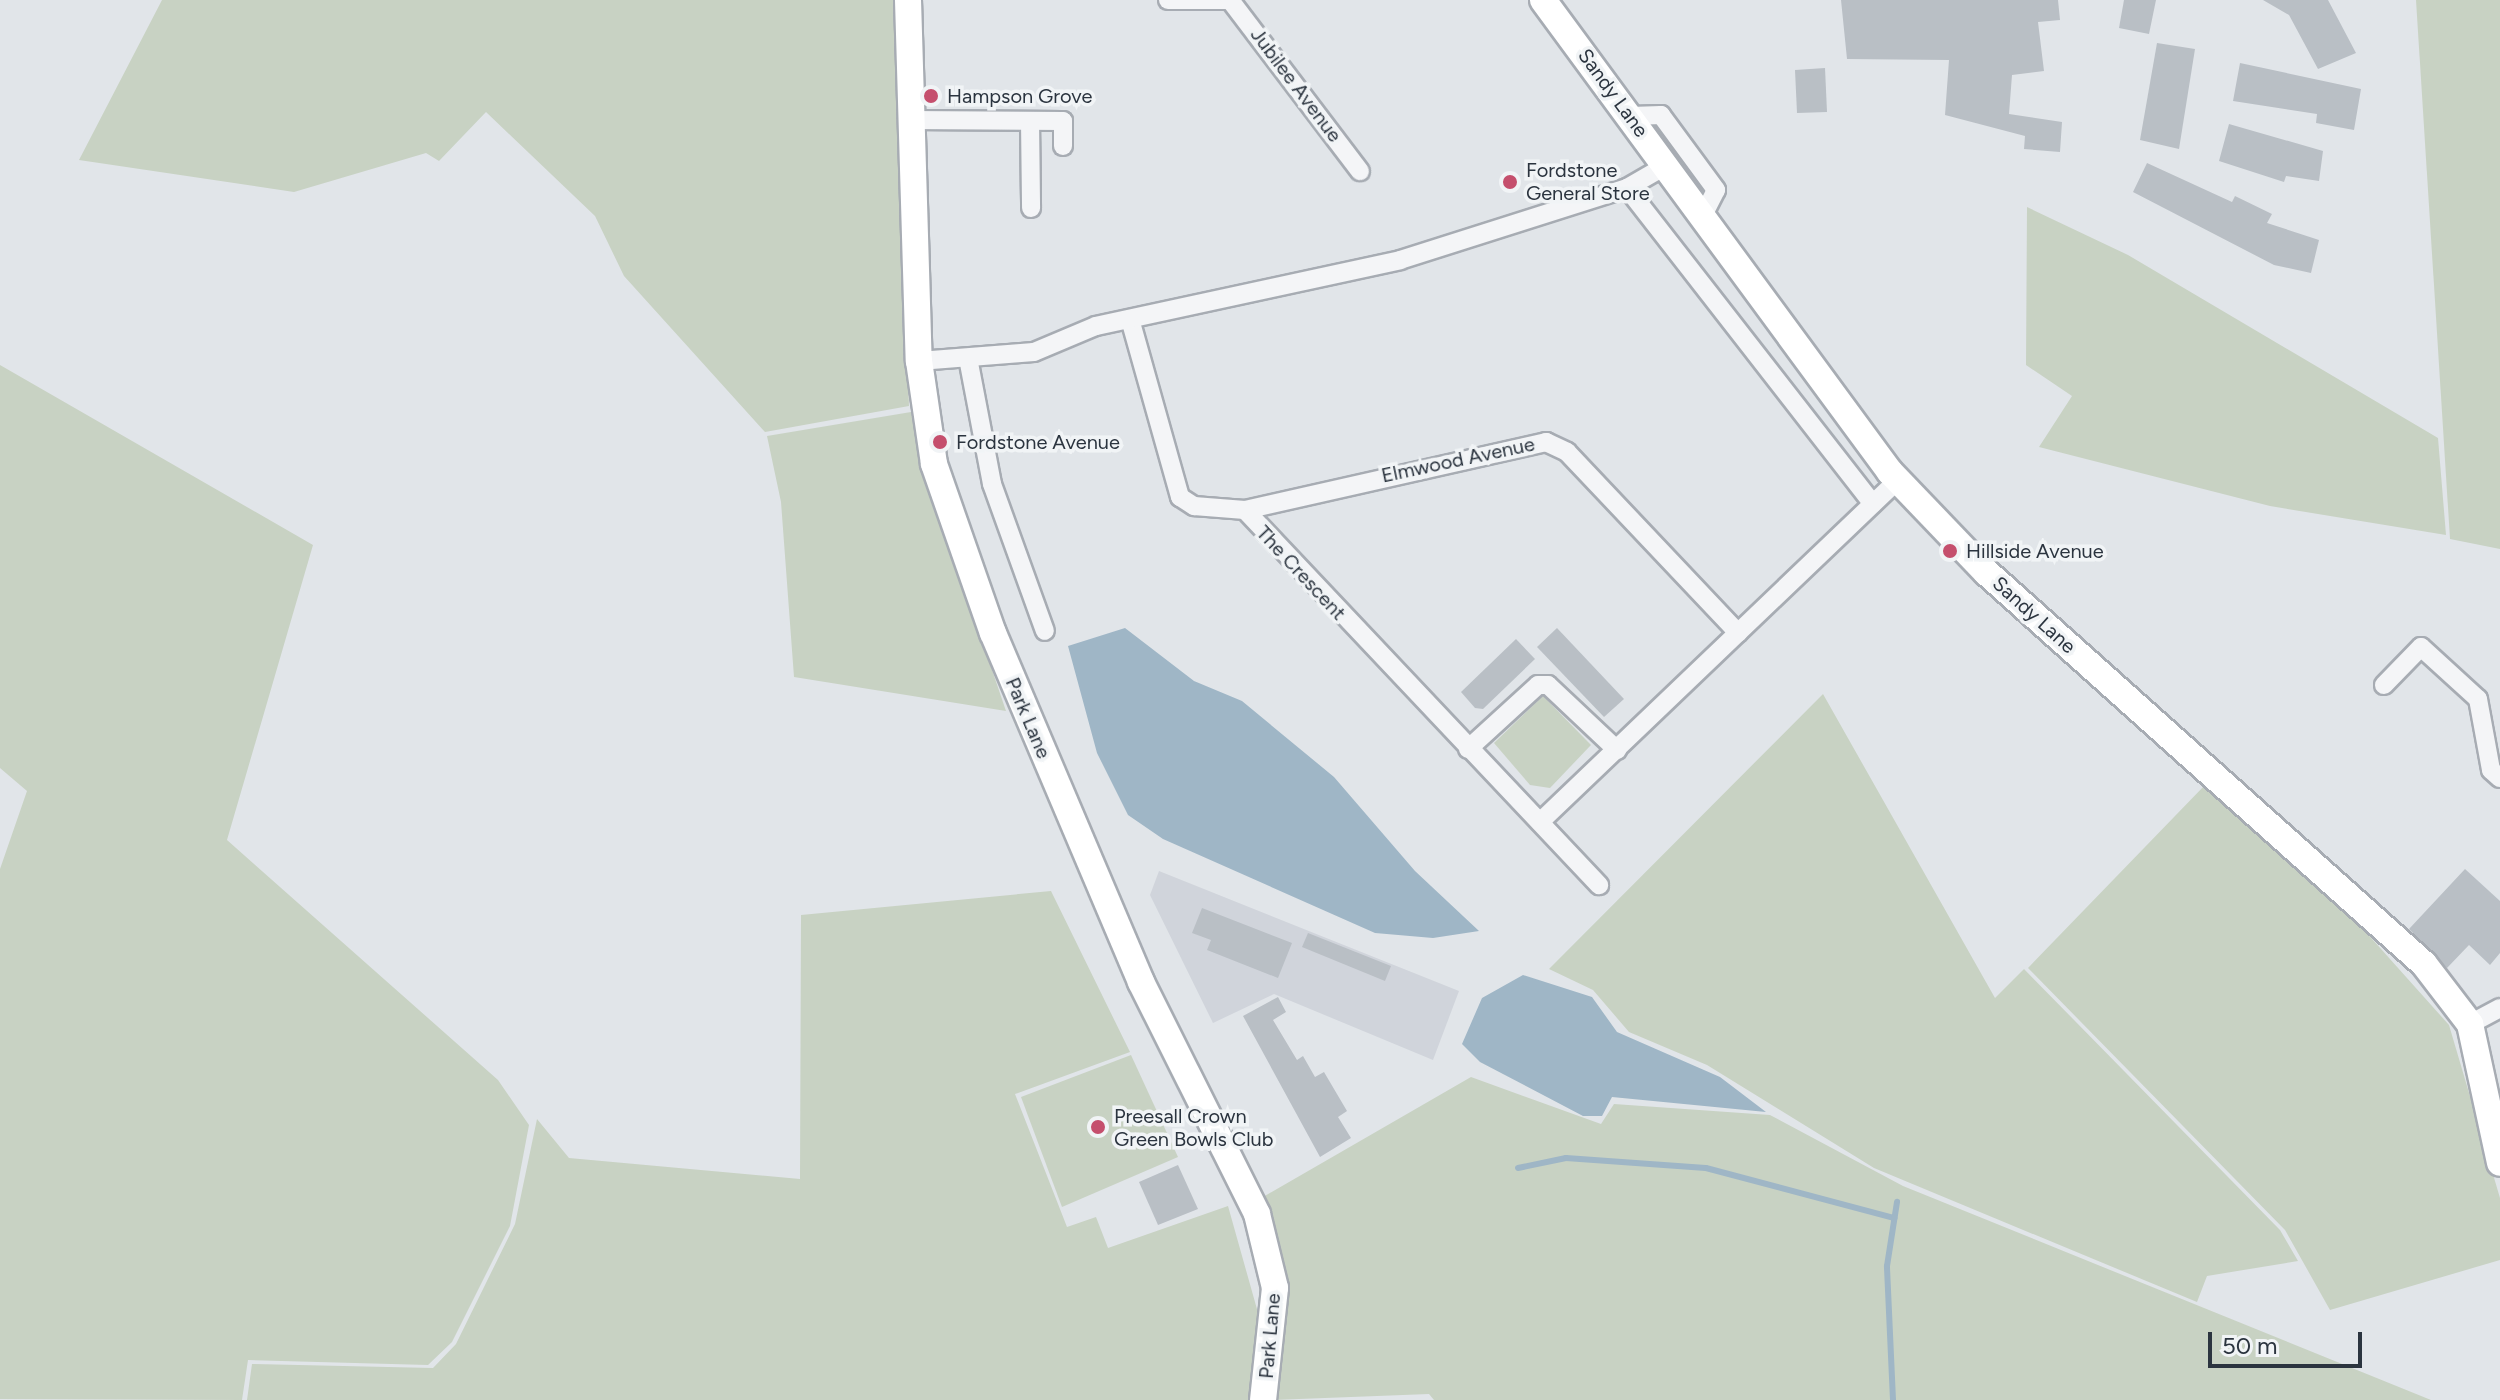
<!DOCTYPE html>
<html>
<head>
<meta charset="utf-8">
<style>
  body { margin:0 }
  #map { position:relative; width:2500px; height:1400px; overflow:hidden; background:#e1e5e9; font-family:Figtree,sans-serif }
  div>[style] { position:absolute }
  .built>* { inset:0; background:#d0d4db }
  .green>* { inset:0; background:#c8d2c3 }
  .water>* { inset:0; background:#9fb6c6 }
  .stream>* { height:6px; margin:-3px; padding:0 3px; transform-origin:3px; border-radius:3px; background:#9fb6c6 }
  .building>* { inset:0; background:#b9bfc5 }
  .roads { filter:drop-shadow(2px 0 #a7acb3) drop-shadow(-2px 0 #a7acb3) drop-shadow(0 2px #a7acb3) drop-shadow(0 -2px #a7acb3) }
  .street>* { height:18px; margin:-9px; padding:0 9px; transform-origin:9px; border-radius:9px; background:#f4f5f7 }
  .secondary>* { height:26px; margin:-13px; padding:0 13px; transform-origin:13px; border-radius:13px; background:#fff }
  .dots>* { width:22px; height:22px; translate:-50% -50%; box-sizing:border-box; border:4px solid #f1f4f6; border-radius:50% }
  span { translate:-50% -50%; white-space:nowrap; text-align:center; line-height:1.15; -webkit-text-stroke:7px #f1f4f6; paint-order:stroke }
  .street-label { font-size:20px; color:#2b343f }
  .poi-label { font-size:20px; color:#2b343f }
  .left { translate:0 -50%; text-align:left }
  .scale { position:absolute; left:2208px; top:1332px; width:154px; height:36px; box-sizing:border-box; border:4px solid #2b343f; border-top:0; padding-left:10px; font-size:24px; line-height:28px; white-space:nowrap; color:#2b343f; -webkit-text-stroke:6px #f1f4f6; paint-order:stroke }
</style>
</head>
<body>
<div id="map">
  <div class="built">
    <i style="clip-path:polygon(1159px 871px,1459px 991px,1433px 1060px,1274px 994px,1213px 1023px,1150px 895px)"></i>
  </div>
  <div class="green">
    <i style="clip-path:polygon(162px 0,893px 0,909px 406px,765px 432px,624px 276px,595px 216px,486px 112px,439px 161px,426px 153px,294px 192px,79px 160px)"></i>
    <i style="clip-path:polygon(2416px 0,2500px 0,2500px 549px,2450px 539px)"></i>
    <i style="clip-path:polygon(2027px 207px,2128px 255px,2438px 438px,2446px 535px,2270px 506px,2039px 447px,2072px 396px,2026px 365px)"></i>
    <i style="clip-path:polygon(0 365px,313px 545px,227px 840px,498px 1080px,529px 1125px,510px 1226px,452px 1342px,428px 1365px,248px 1360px,242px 1400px,0 1399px,0 869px,27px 791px,0 768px)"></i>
    <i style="clip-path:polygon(911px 412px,920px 458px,1006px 711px,794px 677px,781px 502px,767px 436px)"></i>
    <i style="clip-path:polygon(1823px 694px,1995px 998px,2024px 969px,2280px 1230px,2298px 1261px,2207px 1276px,2197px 1302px,1874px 1168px,1707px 1065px,1629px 1032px,1593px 990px,1549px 969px)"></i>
    <i style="clip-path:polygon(1543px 696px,1591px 745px,1550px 788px,1530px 785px,1494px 743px)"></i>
    <i style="clip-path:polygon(2205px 785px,2339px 902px,2449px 1025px,2500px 1198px,2500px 1260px,2330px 1310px,2285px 1230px,2028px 968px)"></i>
    <i style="clip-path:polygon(1051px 891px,1130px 1052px,1015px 1094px,1067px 1227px,1096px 1217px,1108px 1248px,1228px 1206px,1262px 1327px,1253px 1400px,247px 1400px,252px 1364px,433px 1368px,456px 1344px,515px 1224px,537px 1119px,569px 1158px,800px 1179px,801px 915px)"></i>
    <i style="clip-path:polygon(1131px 1055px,1178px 1157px,1062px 1207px,1021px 1097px)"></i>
    <i style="clip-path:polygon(1471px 1077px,1601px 1124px,1614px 1104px,1770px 1115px,1903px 1186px,2431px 1400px,1434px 1400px,1429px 1394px,1273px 1400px,1288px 1291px,1263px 1197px)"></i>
  </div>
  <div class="water">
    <i style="clip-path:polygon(1125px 628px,1194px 681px,1242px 701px,1334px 777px,1415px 871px,1479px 931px,1433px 938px,1375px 933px,1163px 839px,1128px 815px,1097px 753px,1068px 646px)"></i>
    <i style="clip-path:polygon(1523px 975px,1592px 997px,1617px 1032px,1720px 1077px,1766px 1112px,1612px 1097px,1602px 1116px,1583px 1116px,1480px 1062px,1462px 1044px,1482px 998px)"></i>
  </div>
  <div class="stream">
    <i style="left:1518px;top:1168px;width:49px;rotate:-11.8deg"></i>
    <i style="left:1566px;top:1158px;width:140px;rotate:4.1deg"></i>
    <i style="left:1706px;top:1168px;width:195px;rotate:14.9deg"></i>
    <i style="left:1893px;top:1400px;width:134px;rotate:-92.6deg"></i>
    <i style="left:1887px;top:1266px;width:65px;rotate:-81.1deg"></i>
  </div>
  <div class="building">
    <i style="clip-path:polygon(1841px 0,2058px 0,2060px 20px,2038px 22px,2044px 71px,2012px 75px,2009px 114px,2062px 122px,2060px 152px,2024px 149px,2025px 136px,1945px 115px,1949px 60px,1847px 59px)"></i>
    <i style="clip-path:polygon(2124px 0,2156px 0,2149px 34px,2119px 28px)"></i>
    <i style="clip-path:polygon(2263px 0,2328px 0,2356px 53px,2318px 69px,2289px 15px)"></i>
    <i style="clip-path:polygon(2157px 43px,2195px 49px,2179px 149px,2140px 140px)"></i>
    <i style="clip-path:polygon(2240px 63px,2361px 89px,2354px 130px,2316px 123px,2317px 114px,2233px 101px)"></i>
    <i style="clip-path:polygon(1825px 68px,1827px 112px,1797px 113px,1795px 70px)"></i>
    <i style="clip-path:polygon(2229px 124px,2323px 151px,2319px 181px,2286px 176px,2284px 182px,2219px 161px)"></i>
    <i style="clip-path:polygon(2147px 163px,2232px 202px,2235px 196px,2272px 214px,2267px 223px,2319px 240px,2311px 273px,2274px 265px,2133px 192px)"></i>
    <i style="clip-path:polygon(1557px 628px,1624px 699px,1604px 717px,1537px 647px)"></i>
    <i style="clip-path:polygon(1516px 639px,1535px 659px,1483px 709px,1475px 708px,1461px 692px)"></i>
    <i style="clip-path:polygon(2465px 869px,2500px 901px,2500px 953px,2490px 965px,2469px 945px,2447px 968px,2409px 929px)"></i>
    <i style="clip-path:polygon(1202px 908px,1292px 943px,1278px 978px,1207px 950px,1211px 940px,1192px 933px)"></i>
    <i style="clip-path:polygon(1308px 933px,1391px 966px,1385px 981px,1302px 947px)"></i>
    <i style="clip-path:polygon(1278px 997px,1286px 1012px,1273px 1020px,1297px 1060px,1303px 1056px,1315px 1077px,1324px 1072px,1347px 1111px,1338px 1117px,1351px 1138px,1320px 1157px,1243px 1016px)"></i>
    <i style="clip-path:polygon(1178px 1165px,1198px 1209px,1158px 1225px,1139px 1182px)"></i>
  </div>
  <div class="roads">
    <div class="street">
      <i style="left:1168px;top:0;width:62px"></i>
      <i style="left:1230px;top:0;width:215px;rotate:52.8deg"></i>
      <i style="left:1631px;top:116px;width:30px;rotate:-2deg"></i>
      <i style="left:1661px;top:115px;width:93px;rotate:53.7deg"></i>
      <i style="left:1716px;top:190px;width:30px;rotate:117deg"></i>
      <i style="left:909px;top:120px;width:154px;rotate:0.4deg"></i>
      <i style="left:1063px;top:121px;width:25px;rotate:90deg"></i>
      <i style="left:1030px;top:121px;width:87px;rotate:89.3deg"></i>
      <i style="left:1627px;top:188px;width:400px;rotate:52.1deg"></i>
      <i style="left:1130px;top:319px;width:185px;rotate:74.3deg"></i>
      <i style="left:1180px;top:497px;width:17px;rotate:33deg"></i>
      <i style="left:1194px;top:506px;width:51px;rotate:4.5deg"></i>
      <i style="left:1245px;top:510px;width:516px;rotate:46.65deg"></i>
      <i style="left:968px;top:358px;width:128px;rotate:79.2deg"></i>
      <i style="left:992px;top:484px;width:156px;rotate:70.2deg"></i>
      <i style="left:919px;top:361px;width:115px;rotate:-4.5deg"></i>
      <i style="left:1034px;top:352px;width:67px;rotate:-22.8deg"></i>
      <i style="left:1096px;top:326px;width:311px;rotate:-12.2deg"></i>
      <i style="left:1400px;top:260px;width:238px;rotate:-17.6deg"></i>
      <i style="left:1627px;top:188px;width:44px;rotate:-30.1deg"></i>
      <i style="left:1245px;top:510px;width:309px;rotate:-12.7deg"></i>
      <i style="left:1546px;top:442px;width:23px;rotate:25deg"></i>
      <i style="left:1567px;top:452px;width:249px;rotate:46.6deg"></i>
      <i style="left:2384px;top:685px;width:53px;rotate:-45.8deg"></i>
      <i style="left:2421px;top:647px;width:77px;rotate:42.4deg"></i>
      <i style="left:2478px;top:699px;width:72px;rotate:79.6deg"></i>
      <i style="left:2491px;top:770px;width:12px;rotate:42deg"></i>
      <i style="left:1468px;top:749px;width:95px;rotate:-42.4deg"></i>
      <i style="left:1538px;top:685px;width:10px"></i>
      <i style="left:1548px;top:685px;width:95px;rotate:43.3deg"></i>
      <i style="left:1540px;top:822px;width:495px;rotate:-43.7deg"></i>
      <i style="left:2470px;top:1024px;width:34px;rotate:-28deg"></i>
    </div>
    <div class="secondary">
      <i style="left:908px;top:0;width:361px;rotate:88.3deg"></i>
      <i style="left:919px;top:361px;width:104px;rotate:81.7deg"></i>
      <i style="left:934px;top:464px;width:179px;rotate:70.8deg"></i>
      <i style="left:993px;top:633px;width:379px;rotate:67deg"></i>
      <i style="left:1141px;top:982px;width:259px;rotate:63.4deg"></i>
      <i style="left:1257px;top:1214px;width:76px;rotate:76.3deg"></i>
      <i style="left:1275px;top:1288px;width:113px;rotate:96.1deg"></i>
      <i style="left:1543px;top:0;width:586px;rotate:53.68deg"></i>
      <i style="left:1890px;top:472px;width:139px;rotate:46.2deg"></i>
      <i style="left:1986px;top:572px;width:588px;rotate:41.83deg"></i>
      <i style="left:2424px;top:964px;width:76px;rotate:52.5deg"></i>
      <i style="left:2470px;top:1024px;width:142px;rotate:77.8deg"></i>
    </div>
  </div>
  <div class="dots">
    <i style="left:931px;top:96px;background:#c54f6d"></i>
    <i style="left:1510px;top:182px;background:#c54f6d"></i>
    <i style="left:940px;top:442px;background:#c54f6d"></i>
    <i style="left:1950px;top:551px;background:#c54f6d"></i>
    <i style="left:1098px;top:1127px;background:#c54f6d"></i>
  </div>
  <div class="street-label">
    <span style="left:1296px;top:85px;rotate:53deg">Jubilee Avenue</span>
    <span style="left:1613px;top:93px;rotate:54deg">Sandy Lane</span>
    <span style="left:1458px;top:460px;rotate:-12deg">Elmwood Avenue</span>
    <span style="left:1301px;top:573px;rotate:47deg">The Crescent</span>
    <span style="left:2034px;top:615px;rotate:42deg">Sandy Lane</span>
    <span style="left:1028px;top:718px;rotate:67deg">Park Lane</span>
    <span style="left:1270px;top:1336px;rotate:-85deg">Park Lane</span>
  </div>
  <div class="poi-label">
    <span class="left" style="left:947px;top:96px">Hampson Grove</span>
    <span class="left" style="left:1526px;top:182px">Fordstone<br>General Store</span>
    <span class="left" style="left:956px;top:442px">Fordstone Avenue</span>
    <span class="left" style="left:1966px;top:551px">Hillside Avenue</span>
    <span class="left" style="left:1114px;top:1128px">Preesall Crown<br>Green Bowls Club</span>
  </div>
  <div class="scale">50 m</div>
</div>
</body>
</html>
